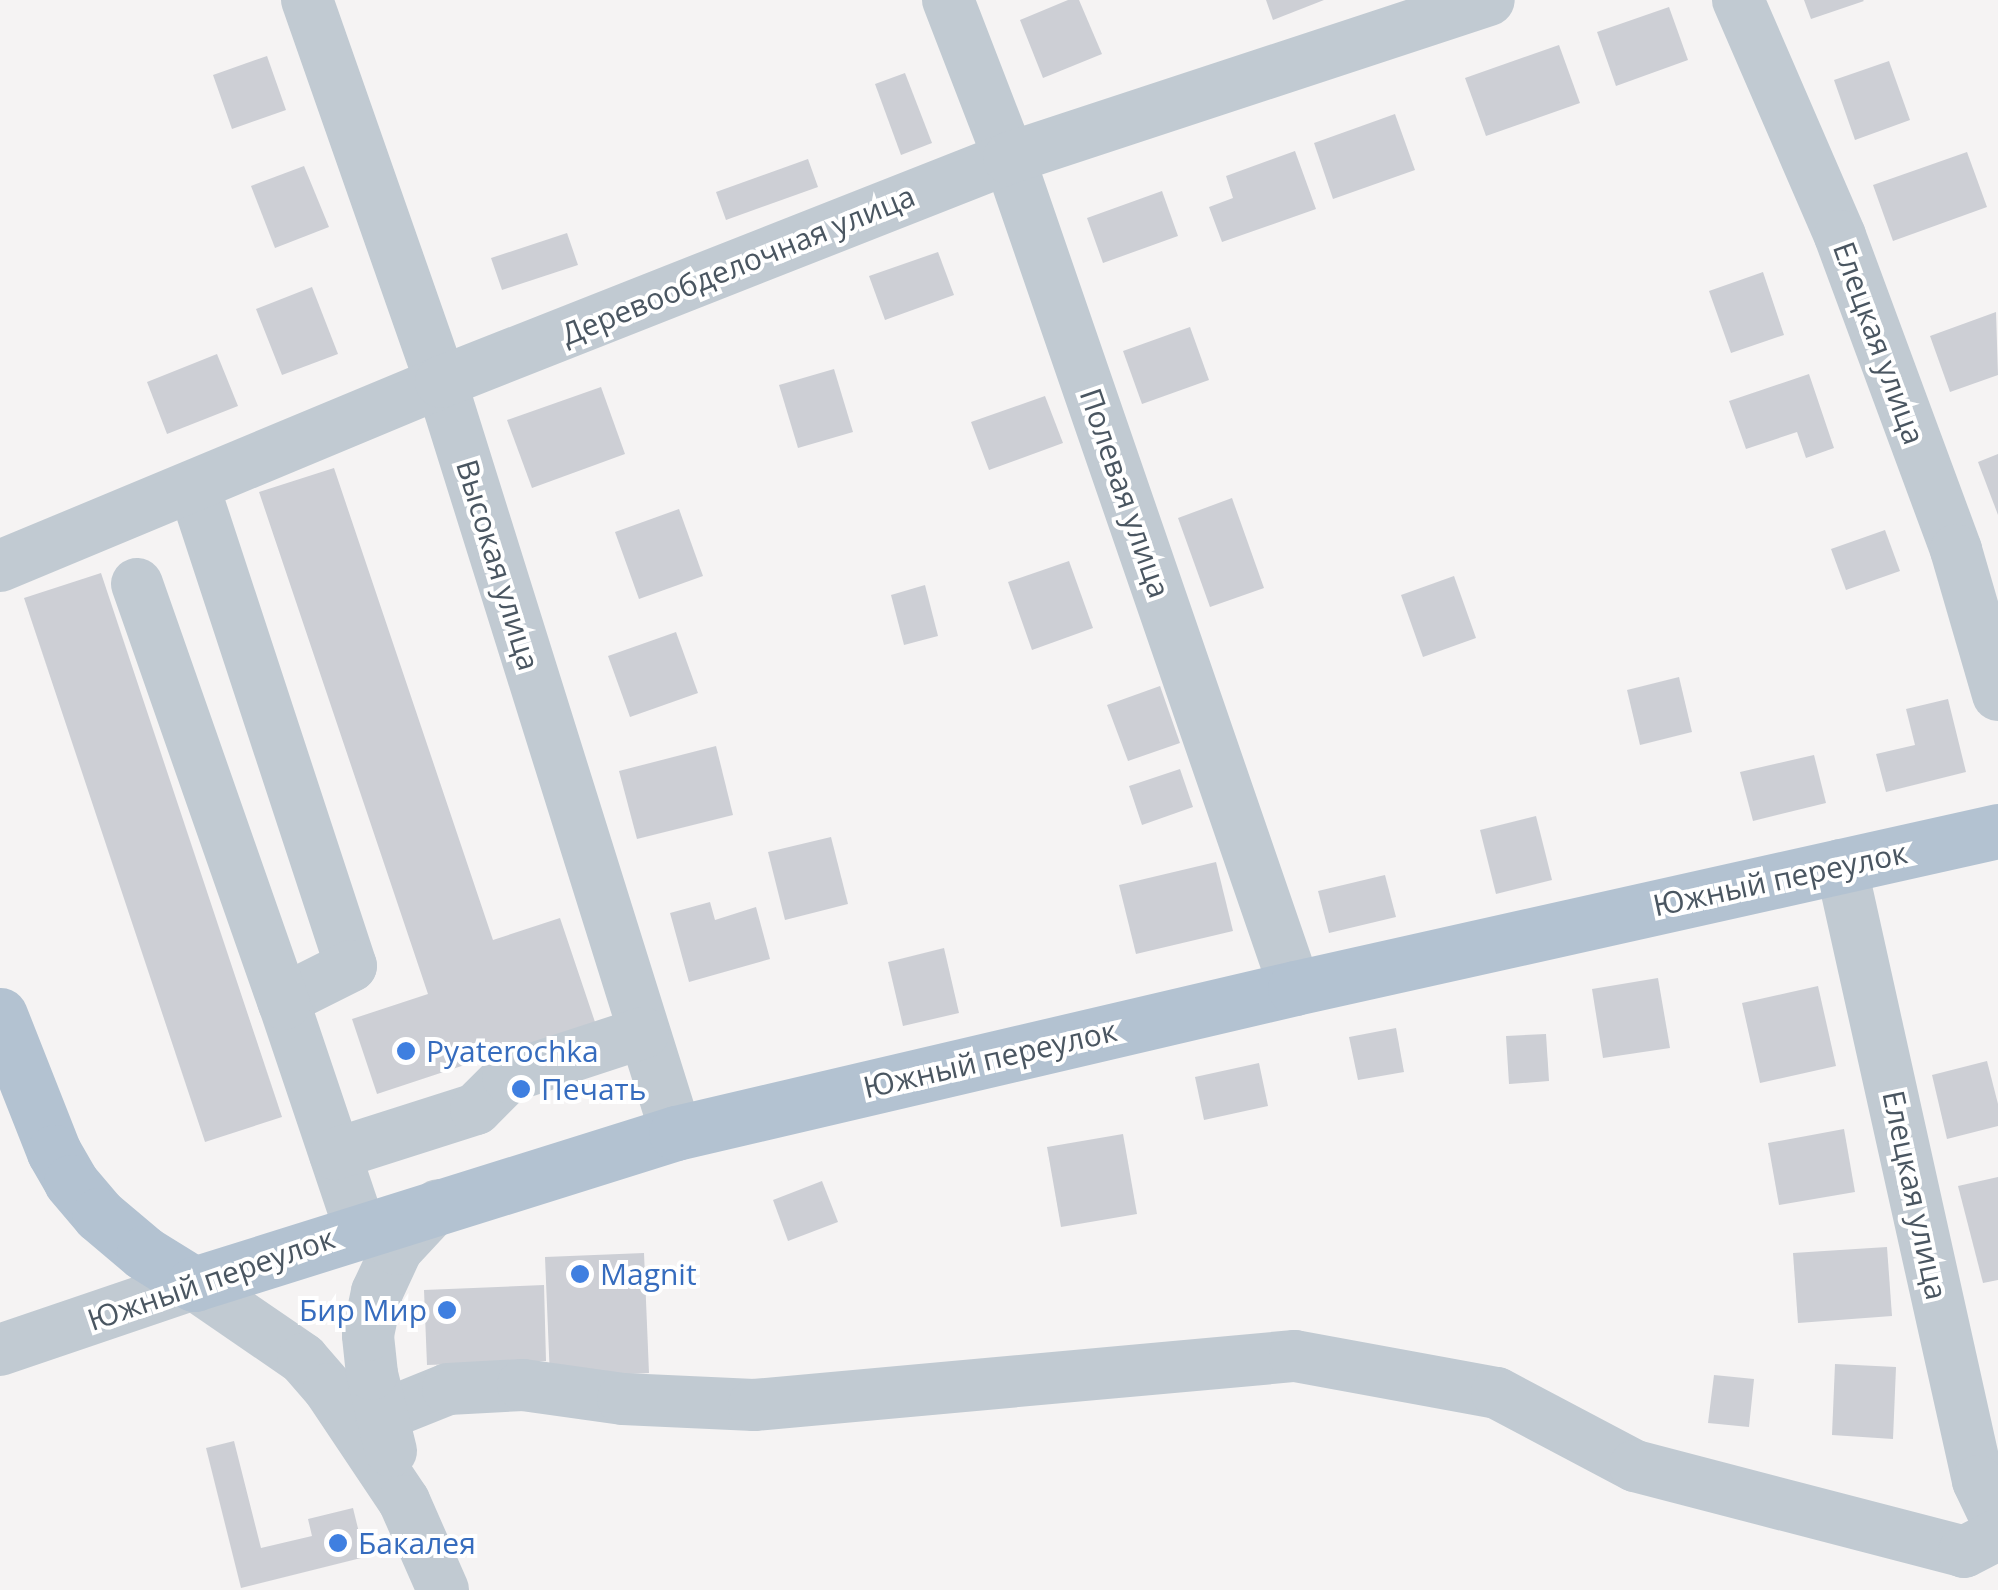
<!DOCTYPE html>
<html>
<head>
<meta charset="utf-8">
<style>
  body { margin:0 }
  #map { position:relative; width:1998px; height:1590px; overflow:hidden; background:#f5f3f3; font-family:"Open Sans",sans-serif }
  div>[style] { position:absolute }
  .building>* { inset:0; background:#cdcfd5 }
  .minor>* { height:52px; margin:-26px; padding:0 26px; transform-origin:26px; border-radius:26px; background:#c1cad2 }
  .major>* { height:55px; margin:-27.5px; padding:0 27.5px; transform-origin:27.5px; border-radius:27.5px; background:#b3c2d1 }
  .dots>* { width:28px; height:28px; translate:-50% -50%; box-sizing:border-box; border:5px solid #fff; border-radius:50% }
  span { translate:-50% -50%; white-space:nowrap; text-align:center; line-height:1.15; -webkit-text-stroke:8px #fff; paint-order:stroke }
  .street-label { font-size:30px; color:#4a5661 }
  .shop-label { font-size:30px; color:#366cbe }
  .left { translate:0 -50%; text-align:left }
  .right { translate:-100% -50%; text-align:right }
</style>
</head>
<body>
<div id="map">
  <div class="building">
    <i style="clip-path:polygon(1068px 0,1079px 0,1102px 54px,1043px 78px,1020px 20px)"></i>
    <i style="clip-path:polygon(1266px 0,1324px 0,1273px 20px)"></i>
    <i style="clip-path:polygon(1804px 0,1863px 0,1864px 1px,1811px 19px)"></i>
    <i style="clip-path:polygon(1669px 7px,1688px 60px,1616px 86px,1597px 32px)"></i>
    <i style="clip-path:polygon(1559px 45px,1580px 103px,1486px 136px,1465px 78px)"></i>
    <i style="clip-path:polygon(267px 56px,286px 110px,232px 129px,213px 75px)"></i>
    <i style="clip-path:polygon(1889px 61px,1910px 120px,1855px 140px,1834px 80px)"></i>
    <i style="clip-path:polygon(905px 73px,932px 143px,901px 155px,875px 84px)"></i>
    <i style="clip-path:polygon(1395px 114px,1415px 170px,1333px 199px,1314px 143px)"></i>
    <i style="clip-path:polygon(1295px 151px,1316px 209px,1222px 242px,1209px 207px,1233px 198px,1226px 176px)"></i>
    <i style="clip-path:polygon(1967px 152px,1987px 207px,1893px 241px,1873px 185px)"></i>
    <i style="clip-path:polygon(808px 159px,818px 187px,726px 220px,716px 192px)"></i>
    <i style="clip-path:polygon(304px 166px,329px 227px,275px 248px,251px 186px)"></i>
    <i style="clip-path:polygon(1162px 191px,1178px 236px,1103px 263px,1087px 218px)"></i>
    <i style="clip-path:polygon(567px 233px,578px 265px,502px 290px,491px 258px)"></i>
    <i style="clip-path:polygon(938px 252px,954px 295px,885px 320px,869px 276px)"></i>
    <i style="clip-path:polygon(1763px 272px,1784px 335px,1731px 353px,1709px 291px)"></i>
    <i style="clip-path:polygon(312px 287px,338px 354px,282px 375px,256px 309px)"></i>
    <i style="clip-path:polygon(1996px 312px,1998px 375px,1950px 392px,1930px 336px)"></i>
    <i style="clip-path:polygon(1190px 327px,1209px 380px,1142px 404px,1123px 351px)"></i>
    <i style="clip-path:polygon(217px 354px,238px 406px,167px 434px,147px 382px)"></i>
    <i style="clip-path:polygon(834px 369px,853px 432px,798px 448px,779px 385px)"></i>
    <i style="clip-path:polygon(1809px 374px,1834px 448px,1806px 458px,1797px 432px,1746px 449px,1729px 401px)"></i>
    <i style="clip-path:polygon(601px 387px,625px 454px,532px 488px,507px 420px)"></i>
    <i style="clip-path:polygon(1045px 396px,1063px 443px,989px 470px,971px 422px)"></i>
    <i style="clip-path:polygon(1998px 454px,1998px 515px,1978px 462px)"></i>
    <i style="clip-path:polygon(334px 468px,493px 940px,560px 918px,595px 1022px,377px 1094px,352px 1019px,428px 994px,259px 492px)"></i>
    <i style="clip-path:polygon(1232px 498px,1264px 588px,1210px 607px,1178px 518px)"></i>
    <i style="clip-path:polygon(679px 509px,703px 576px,639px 599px,615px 532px)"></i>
    <i style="clip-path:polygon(1885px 530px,1900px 571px,1846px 590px,1831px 549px)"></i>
    <i style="clip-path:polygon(1069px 561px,1093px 628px,1032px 650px,1008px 582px)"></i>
    <i style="clip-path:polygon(101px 573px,282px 1117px,205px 1142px,24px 598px)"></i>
    <i style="clip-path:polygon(1454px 576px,1476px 638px,1423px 657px,1401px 595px)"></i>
    <i style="clip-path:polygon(925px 585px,938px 636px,904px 645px,891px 595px)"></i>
    <i style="clip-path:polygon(676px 632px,698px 693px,630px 717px,608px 656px)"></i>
    <i style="clip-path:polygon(1679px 677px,1692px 732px,1640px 745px,1627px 690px)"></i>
    <i style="clip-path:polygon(1160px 686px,1180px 743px,1128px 761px,1107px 705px)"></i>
    <i style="clip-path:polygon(1948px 699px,1966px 772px,1886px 792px,1876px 754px,1915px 745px,1906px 709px)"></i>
    <i style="clip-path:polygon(716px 746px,733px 815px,637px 839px,619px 771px)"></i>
    <i style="clip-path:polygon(1814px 755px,1826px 803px,1753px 821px,1740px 772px)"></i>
    <i style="clip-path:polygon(1180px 769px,1193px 807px,1142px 825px,1129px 786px)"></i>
    <i style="clip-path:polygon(1536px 816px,1552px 880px,1496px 894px,1480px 830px)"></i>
    <i style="clip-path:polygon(831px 837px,848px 904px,785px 920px,768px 852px)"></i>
    <i style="clip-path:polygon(1216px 862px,1233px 931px,1136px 954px,1119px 885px)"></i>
    <i style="clip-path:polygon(1385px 875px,1396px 917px,1329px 933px,1318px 891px)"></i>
    <i style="clip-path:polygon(710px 902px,715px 920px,756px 907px,770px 959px,689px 982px,670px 913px)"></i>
    <i style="clip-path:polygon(944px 948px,959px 1013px,903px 1026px,888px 962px)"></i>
    <i style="clip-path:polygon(1658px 978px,1670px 1048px,1603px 1058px,1592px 989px)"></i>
    <i style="clip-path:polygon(1818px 986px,1836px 1066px,1760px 1083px,1742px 1003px)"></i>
    <i style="clip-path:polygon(1396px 1028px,1404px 1072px,1358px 1080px,1349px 1037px)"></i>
    <i style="clip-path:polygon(1546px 1034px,1549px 1081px,1509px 1084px,1506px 1036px)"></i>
    <i style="clip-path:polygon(1987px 1061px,1998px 1104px,1998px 1126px,1947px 1139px,1932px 1075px)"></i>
    <i style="clip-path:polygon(1259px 1063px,1268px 1106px,1204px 1120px,1195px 1077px)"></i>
    <i style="clip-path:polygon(1844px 1129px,1855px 1192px,1779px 1205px,1768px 1143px)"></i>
    <i style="clip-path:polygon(1123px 1134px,1137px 1214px,1061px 1227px,1047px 1147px)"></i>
    <i style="clip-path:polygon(1998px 1177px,1998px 1280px,1983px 1283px,1958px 1186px)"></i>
    <i style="clip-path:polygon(822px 1181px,838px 1222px,788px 1241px,773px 1200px)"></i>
    <i style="clip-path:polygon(1887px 1247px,1892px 1316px,1798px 1323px,1793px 1253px)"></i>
    <i style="clip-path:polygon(644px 1253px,649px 1373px,550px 1378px,545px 1257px)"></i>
    <i style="clip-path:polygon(544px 1285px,546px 1361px,427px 1365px,424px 1290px)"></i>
    <i style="clip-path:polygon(1835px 1364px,1896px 1367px,1893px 1439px,1832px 1435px)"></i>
    <i style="clip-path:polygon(1714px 1375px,1754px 1379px,1749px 1427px,1708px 1423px)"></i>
    <i style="clip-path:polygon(234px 1441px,261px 1548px,312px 1536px,308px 1519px,353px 1508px,365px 1557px,241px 1588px,206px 1448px)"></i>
  </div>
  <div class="minor">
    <i style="left:307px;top:0;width:405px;rotate:70.7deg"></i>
    <i style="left:441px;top:382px;width:787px;rotate:72.62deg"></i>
    <i style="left:948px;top:0;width:169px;rotate:68.9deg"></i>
    <i style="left:1009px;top:158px;width:878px;rotate:70.99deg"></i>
    <i style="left:1738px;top:0;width:257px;rotate:66.6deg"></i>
    <i style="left:1840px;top:236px;width:335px;rotate:69.7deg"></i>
    <i style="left:1956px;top:550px;width:151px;rotate:73.8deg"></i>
    <i style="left:194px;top:488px;width:503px;rotate:71.82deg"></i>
    <i style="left:351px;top:966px;width:76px;rotate:153.4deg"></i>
    <i style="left:283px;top:1000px;width:242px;rotate:71.4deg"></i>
    <i style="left:0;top:566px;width:478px;rotate:-22.6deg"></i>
    <i style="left:441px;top:382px;width:611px;rotate:-21.52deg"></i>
    <i style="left:1009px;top:158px;width:505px;rotate:-18.22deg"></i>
    <i style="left:137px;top:584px;width:445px;rotate:70.7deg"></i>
    <i style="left:1841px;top:865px;width:631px;rotate:77.46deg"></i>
    <i style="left:1978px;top:1481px;width:47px;rotate:64.5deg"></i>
    <i style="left:335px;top:1154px;width:148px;rotate:-17.7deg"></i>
    <i style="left:476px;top:1109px;width:45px;rotate:-45deg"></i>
    <i style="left:508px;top:1077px;width:142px;rotate:-18.1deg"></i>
    <i style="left:0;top:1350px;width:205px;rotate:-18.8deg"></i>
    <i style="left:194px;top:1284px;width:132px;rotate:34.5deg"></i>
    <i style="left:303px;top:1359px;width:40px;rotate:49deg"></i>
    <i style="left:329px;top:1389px;width:135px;rotate:56.2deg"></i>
    <i style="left:404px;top:1501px;width:97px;rotate:66.3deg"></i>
    <i style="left:381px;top:1416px;width:72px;rotate:-21.9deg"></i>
    <i style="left:448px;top:1389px;width:75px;rotate:-3.1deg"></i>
    <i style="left:523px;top:1385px;width:101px;rotate:8deg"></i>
    <i style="left:623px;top:1399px;width:131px;rotate:2.6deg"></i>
    <i style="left:754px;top:1405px;width:543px;rotate:-5.18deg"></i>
    <i style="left:1295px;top:1356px;width:205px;rotate:10.4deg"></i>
    <i style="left:1497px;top:1393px;width:156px;rotate:27.9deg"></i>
    <i style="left:1635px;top:1466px;width:340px;rotate:14.6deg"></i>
    <i style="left:1964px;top:1552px;width:38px;rotate:-27deg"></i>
    <i style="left:391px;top:1451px;width:79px;rotate:-103.9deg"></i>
    <i style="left:372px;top:1374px;width:39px;rotate:-96deg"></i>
    <i style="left:368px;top:1335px;width:44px;rotate:-78.2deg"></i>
    <i style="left:377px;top:1292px;width:47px;rotate:-65.1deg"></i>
    <i style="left:397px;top:1249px;width:60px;rotate:-47deg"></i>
  </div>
  <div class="major">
    <i style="left:0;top:1015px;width:147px;rotate:68.5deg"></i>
    <i style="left:54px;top:1152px;width:34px;rotate:60deg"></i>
    <i style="left:71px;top:1182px;width:43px;rotate:49.7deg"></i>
    <i style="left:99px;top:1215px;width:59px;rotate:40.2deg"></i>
    <i style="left:144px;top:1253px;width:59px;rotate:31.8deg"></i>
    <i style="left:194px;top:1284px;width:505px;rotate:-17.39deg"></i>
    <i style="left:676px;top:1133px;width:636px;rotate:-13.18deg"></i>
    <i style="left:1295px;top:988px;width:720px;rotate:-12.59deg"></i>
  </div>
  <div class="dots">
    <i style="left:406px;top:1051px;background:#3f7fe0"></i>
    <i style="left:521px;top:1089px;background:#3f7fe0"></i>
    <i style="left:580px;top:1274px;background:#3f7fe0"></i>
    <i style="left:447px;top:1310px;background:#3f7fe0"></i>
    <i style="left:338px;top:1543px;background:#3f7fe0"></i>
  </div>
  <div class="street-label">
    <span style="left:738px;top:265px;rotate:-22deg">Деревообделочная улица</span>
    <span style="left:1879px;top:343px;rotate:70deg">Елецкая улица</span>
    <span style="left:1125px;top:493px;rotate:71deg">Полевая улица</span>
    <span style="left:498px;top:565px;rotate:73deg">Высокая улица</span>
    <span style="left:1780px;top:879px;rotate:-12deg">Южный переулок</span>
    <span style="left:990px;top:1059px;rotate:-13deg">Южный переулок</span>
    <span style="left:1915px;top:1195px;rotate:78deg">Елецкая улица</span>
    <span style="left:211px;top:1279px;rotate:-19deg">Южный переулок</span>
  </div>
  <div class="shop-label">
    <span class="left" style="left:426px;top:1051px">Pyaterochka</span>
    <span class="left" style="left:541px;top:1089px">Печать</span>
    <span class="left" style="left:600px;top:1274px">Magnit</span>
    <span class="right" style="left:427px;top:1310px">Бир Мир</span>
    <span class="left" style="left:358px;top:1543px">Бакалея</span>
  </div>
</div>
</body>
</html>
